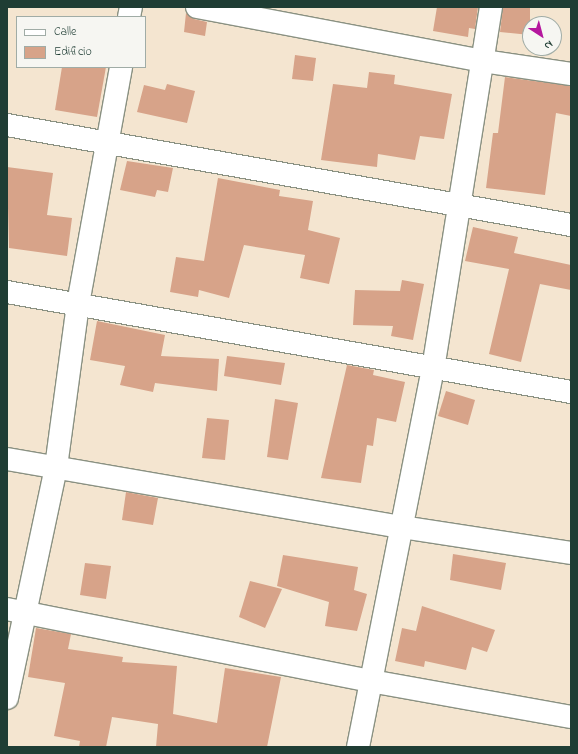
<!DOCTYPE html>
<html>
<head>
<meta charset="utf-8">
<style>
  body { margin:0 }
  #map { position:relative; width:578px; height:754px; overflow:hidden; background:#f4e5d0; font-family:"Indie Flower",sans-serif }
  div>[style] { position:absolute }
  .building>* { inset:0; background:#d7a389 }
  .roads { filter:drop-shadow(1px 0 #8a9182) drop-shadow(-1px 0 #8a9182) drop-shadow(0 1px #8a9182) drop-shadow(0 -1px #8a9182) }
  .minor>* { height:22px; margin:-11px; padding:0 11px; transform-origin:11px; border-radius:11px; background:#fff }
  span { translate:-50% -50%; white-space:nowrap; text-align:center; line-height:1.15; -webkit-text-stroke:3px #f6f6f2; paint-order:stroke }
  .frame { position:absolute; inset:0; border:8px solid #1f3d34; pointer-events:none }
  .legend { position:absolute; left:16px; top:16px; width:130px; height:52px; box-sizing:border-box; background:#f6f6f2; border:1px solid #a0aca6; margin:0; padding:5px 7px; list-style:none; font-size:12px; color:#1f3d34 }
  .legend li { display:flex; align-items:center; gap:8px; height:20px }
  .legend b { width:20px; border:1px solid #a0aca6 }
  .north { position:absolute; left:522px; top:16px; width:40px; height:40px; box-sizing:border-box; background:#f6f6f2; border:1px solid #a0aca6; border-radius:50%; rotate:144deg; font-size:11px; font-weight:700; line-height:16px; text-align:center; color:#1f3d34 }
  .north::after { content:''; display:block; margin:auto; width:14px; height:18px; background:#b5179e; clip-path:polygon(50% 0,100% 100%,50% 72%,0 100%) }
</style>
</head>
<body>
<div id="map">
  <div class="building">
    <i style="clip-path:polygon(437px 7px,478px 7px,475px 29px,469px 28px,468px 37px,433px 31px)"></i>
    <i style="clip-path:polygon(503px 7px,530px 7px,530px 35px,500px 32px)"></i>
    <i style="clip-path:polygon(186px 13px,194px 19px,207px 22px,205px 36px,184px 32px)"></i>
    <i style="clip-path:polygon(295px 55px,316px 58px,313px 81px,292px 79px)"></i>
    <i style="clip-path:polygon(62px 67px,106px 67px,97px 117px,55px 110px)"></i>
    <i style="clip-path:polygon(369px 72px,395px 75px,394px 84px,452px 94px,444px 139px,420px 136px,415px 160px,378px 154px,377px 167px,321px 160px,333px 84px,367px 88px)"></i>
    <i style="clip-path:polygon(505px 77px,571px 86px,571px 116px,556px 113px,545px 195px,486px 188px,493px 133px,498px 133px)"></i>
    <i style="clip-path:polygon(167px 84px,195px 91px,187px 123px,137px 112px,144px 85px,165px 90px)"></i>
    <i style="clip-path:polygon(127px 161px,173px 168px,168px 192px,157px 190px,155px 197px,120px 190px)"></i>
    <i style="clip-path:polygon(7px 167px,53px 173px,47px 215px,72px 218px,67px 256px,9px 248px)"></i>
    <i style="clip-path:polygon(218px 178px,280px 190px,279px 196px,313px 201px,308px 230px,340px 238px,329px 284px,300px 278px,305px 255px,244px 245px,229px 298px,199px 290px,198px 297px,170px 292px,176px 257px,204px 261px)"></i>
    <i style="clip-path:polygon(473px 227px,518px 237px,514px 253px,571px 265px,571px 290px,540px 284px,521px 362px,489px 354px,509px 269px,465px 261px)"></i>
    <i style="clip-path:polygon(402px 280px,424px 284px,413px 340px,391px 336px,393px 326px,353px 325px,355px 290px,400px 291px)"></i>
    <i style="clip-path:polygon(97px 321px,165px 335px,161px 356px,219px 359px,217px 391px,155px 383px,153px 392px,120px 385px,125px 366px,90px 360px)"></i>
    <i style="clip-path:polygon(227px 356px,285px 363px,281px 385px,224px 376px)"></i>
    <i style="clip-path:polygon(347px 365px,374px 370px,373px 375px,405px 382px,396px 422px,377px 418px,373px 446px,367px 445px,361px 483px,321px 478px)"></i>
    <i style="clip-path:polygon(446px 391px,475px 400px,468px 425px,438px 416px)"></i>
    <i style="clip-path:polygon(275px 399px,298px 403px,288px 460px,267px 457px)"></i>
    <i style="clip-path:polygon(207px 418px,229px 420px,225px 460px,202px 458px)"></i>
    <i style="clip-path:polygon(126px 492px,158px 498px,153px 525px,122px 520px)"></i>
    <i style="clip-path:polygon(453px 554px,506px 563px,501px 590px,450px 580px)"></i>
    <i style="clip-path:polygon(283px 555px,358px 567px,354px 590px,367px 594px,357px 631px,325px 626px,329px 602px,277px 586px)"></i>
    <i style="clip-path:polygon(85px 563px,111px 566px,106px 599px,80px 595px)"></i>
    <i style="clip-path:polygon(250px 581px,282px 589px,265px 628px,239px 617px)"></i>
    <i style="clip-path:polygon(422px 606px,495px 630px,487px 652px,472px 647px,466px 670px,425px 661px,424px 667px,395px 661px,402px 628px,416px 631px)"></i>
    <i style="clip-path:polygon(36px 628px,71px 634px,68px 649px,123px 657px,122px 662px,177px 666px,173px 714px,217px 723px,225px 668px,281px 677px,267px 747px,156px 747px,158px 724px,112px 717px,106px 747px,79px 747px,80px 741px,54px 736px,65px 683px,28px 677px)"></i>
  </div>
  <div class="roads">
    <div class="minor">
      <i style="left:197px;top:7px;width:291px;rotate:10.7deg"></i>
      <i style="left:483px;top:61px;width:89px;rotate:8.4deg"></i>
      <i style="left:129px;top:17px;width:10px;rotate:-79deg"></i>
      <i style="left:7px;top:125px;width:573px;rotate:10.05deg"></i>
      <i style="left:7px;top:292px;width:573px;rotate:10.05deg"></i>
      <i style="left:7px;top:459px;width:401px;rotate:9.8deg"></i>
      <i style="left:402px;top:527px;width:171px;rotate:8.7deg"></i>
      <i style="left:7px;top:609px;width:371px;rotate:11.2deg"></i>
      <i style="left:371px;top:681px;width:203px;rotate:10.2deg"></i>
      <i style="left:7px;top:698px;width:236px;rotate:-78deg"></i>
      <i style="left:56px;top:467px;width:164px;rotate:-82.3deg"></i>
      <i style="left:78px;top:304px;width:241px;rotate:-79.7deg"></i>
      <i style="left:358px;top:747px;width:385px;rotate:-78.8deg"></i>
      <i style="left:433px;top:369px;width:367px;rotate:-80.9deg"></i>
    </div>
  </div>
  <div class="frame"></div>
  <ul class="legend">
  <li><b style="height:5px;background:#fff"></b>Calle</li>
  <li><b style="height:11px;background:#d7a389"></b>Edificio</li>
  </ul>
  <div class="north">N</div>
</div>
</body>
</html>
